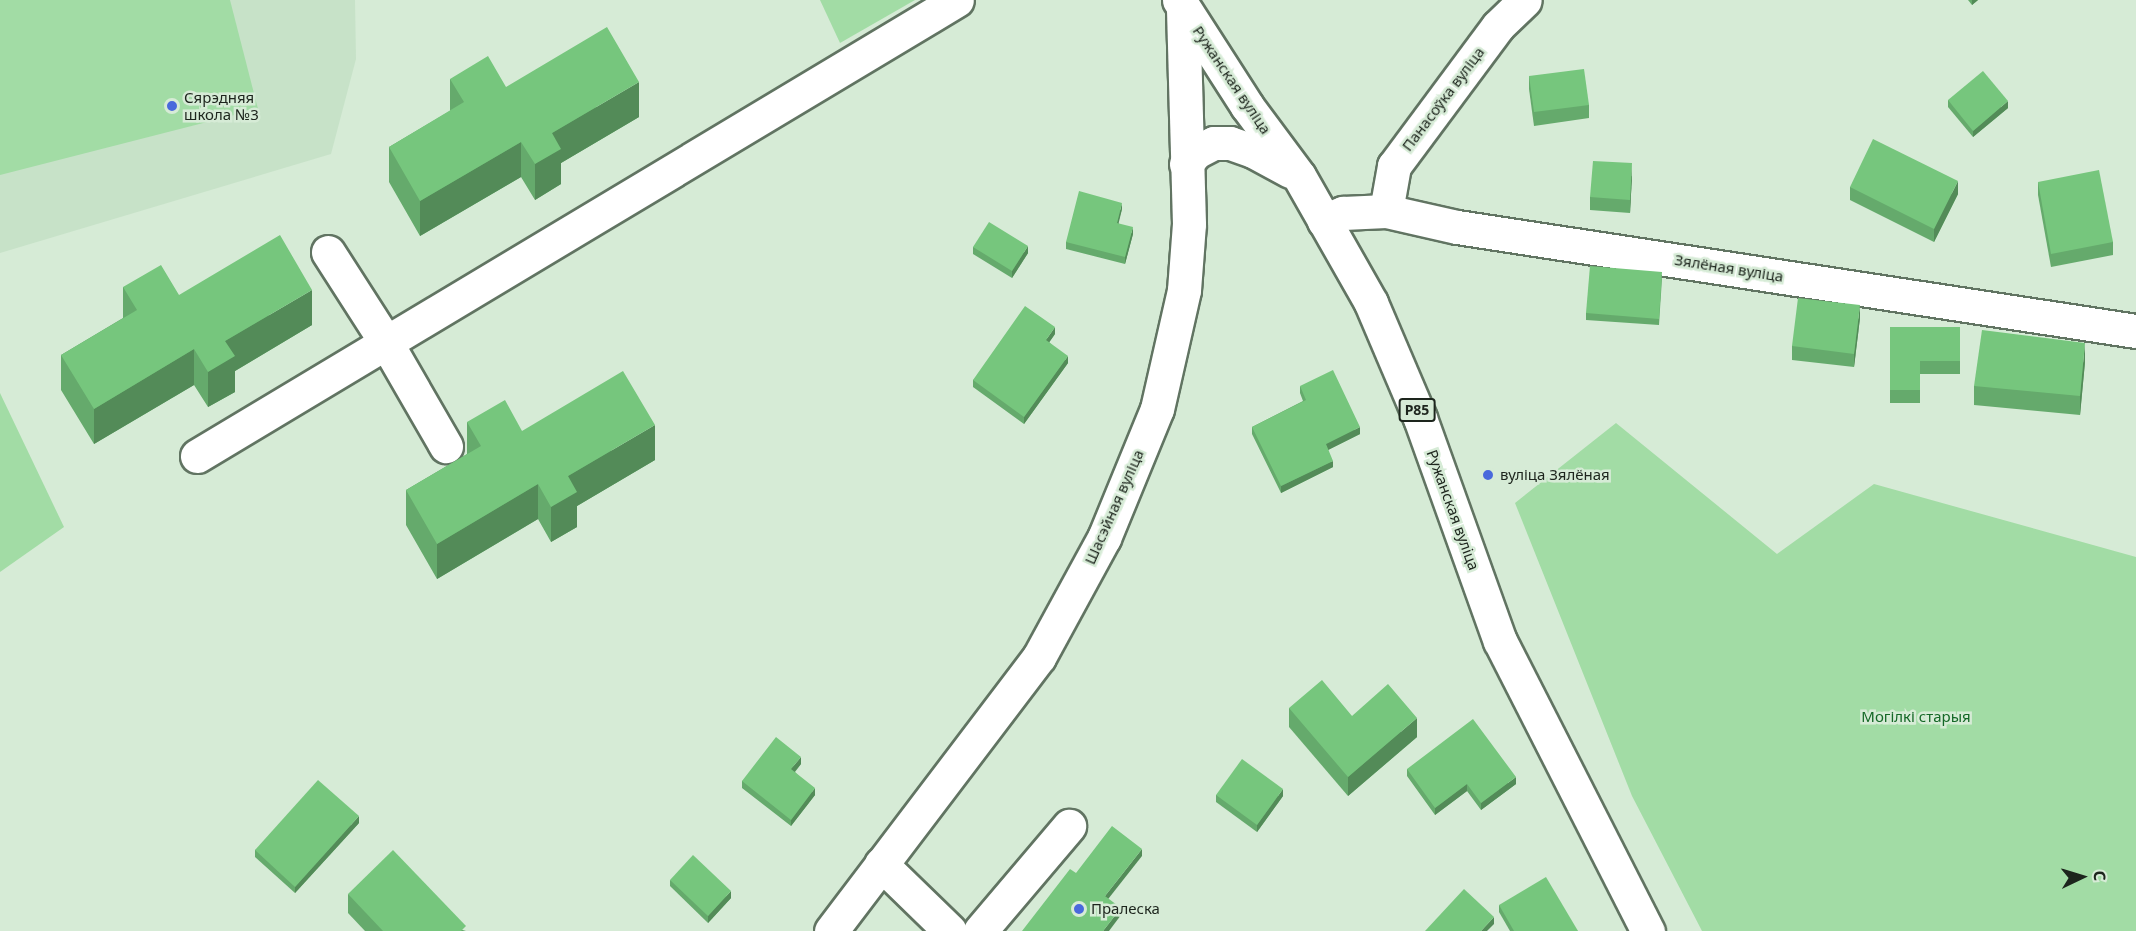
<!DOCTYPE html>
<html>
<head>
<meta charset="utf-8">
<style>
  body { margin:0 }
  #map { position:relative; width:2136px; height:931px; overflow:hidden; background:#d6ebd6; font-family:"Noto Sans",sans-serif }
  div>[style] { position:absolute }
  .built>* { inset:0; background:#c7e2c8 }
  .green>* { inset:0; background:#a2dca5 }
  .roads { filter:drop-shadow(2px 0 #617462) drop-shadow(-2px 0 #617462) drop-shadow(0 2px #617462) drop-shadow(0 -2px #617462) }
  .minor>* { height:33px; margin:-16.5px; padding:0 16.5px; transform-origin:16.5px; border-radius:16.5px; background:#fff }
  .major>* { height:33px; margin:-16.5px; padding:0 16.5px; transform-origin:16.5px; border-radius:16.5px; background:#fff }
  .wall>* { inset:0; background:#65aa6c }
  .shaded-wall>* { inset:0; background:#538b58 }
  .building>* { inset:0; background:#76c67d }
  .dots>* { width:16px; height:16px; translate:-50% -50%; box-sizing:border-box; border:3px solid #d6ebd6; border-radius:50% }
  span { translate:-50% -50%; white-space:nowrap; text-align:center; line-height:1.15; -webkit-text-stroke:5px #d6ebd6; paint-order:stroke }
  .shield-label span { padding:2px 4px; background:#d6ebd6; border:2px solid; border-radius:4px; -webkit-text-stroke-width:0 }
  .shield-label { font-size:14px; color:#1d251d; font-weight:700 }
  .street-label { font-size:15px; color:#1d251d }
  .poi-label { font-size:15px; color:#1d251d }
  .left { translate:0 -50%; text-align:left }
  .park-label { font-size:15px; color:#146826 }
  .north { position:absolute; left:2052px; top:847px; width:60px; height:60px; -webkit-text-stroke:4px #d6ebd6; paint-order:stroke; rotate:86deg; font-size:16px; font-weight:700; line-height:24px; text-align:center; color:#1d251d }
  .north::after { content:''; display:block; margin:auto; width:21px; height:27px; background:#1d251d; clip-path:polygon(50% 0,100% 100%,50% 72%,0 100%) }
</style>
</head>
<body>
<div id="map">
  <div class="built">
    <i style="clip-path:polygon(0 0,355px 0,356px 59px,331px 154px,0 253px)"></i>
  </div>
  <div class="green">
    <i style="clip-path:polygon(0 0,230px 0,258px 109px,0 175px)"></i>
    <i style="clip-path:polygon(820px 0,915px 0,840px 43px)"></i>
    <i style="clip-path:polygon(0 393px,64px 527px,0 572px)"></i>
    <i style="clip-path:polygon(1616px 423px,1777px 554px,1874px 484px,2136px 557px,2136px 931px,1702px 931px,1632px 796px,1515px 503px)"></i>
  </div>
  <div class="roads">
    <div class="minor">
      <i style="left:1386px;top:211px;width:46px;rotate:-79.9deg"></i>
      <i style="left:1394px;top:166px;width:174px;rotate:-53.4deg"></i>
      <i style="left:1498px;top:26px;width:37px;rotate:-44deg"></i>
      <i style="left:1324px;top:221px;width:21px;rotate:-23deg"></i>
      <i style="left:1343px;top:213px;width:43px;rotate:-2.7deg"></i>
      <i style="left:1386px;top:211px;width:73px;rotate:12.7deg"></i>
      <i style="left:1457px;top:227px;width:687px;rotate:8.71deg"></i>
      <i style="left:328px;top:252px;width:109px;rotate:57.3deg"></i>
      <i style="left:387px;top:344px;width:118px;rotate:60deg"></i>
      <i style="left:197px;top:456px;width:886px;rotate:-30.96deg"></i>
      <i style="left:881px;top:864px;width:96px;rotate:44.2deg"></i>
      <i style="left:980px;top:931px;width:138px;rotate:-49.7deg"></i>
    </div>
    <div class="major">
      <i style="left:1179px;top:0;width:126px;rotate:57.3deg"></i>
      <i style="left:1247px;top:106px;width:87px;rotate:53.4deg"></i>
      <i style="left:1299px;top:176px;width:146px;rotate:60.4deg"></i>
      <i style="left:1371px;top:303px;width:125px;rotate:66.9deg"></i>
      <i style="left:1420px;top:418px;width:237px;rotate:70.3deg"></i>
      <i style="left:1500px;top:641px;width:326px;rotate:63deg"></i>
      <i style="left:1186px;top:164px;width:16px;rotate:-50deg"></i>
      <i style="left:1196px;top:152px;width:20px;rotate:-27deg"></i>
      <i style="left:1214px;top:143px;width:16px"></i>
      <i style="left:1230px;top:143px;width:24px;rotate:19deg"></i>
      <i style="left:1253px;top:151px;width:42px;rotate:28.4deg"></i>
      <i style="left:831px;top:931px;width:344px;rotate:-52.8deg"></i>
      <i style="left:1039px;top:657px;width:136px;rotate:-61.4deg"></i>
      <i style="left:1104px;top:538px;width:139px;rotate:-67.7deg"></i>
      <i style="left:1157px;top:409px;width:122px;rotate:-77.2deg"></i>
      <i style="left:1184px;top:290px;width:66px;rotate:-85.7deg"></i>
      <i style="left:1189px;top:224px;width:216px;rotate:-91.6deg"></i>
    </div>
  </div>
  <div class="wall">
    <i style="clip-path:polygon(1968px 0,1978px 0,1972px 5px)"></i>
    <i style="clip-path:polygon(1529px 76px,1589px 105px,1589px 118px,1534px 126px,1529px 89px)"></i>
    <i style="clip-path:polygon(450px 79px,506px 87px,639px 117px,561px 163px,561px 184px,535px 200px,521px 177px,420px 236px,389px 182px,389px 147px,450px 111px)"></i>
    <i style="clip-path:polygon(1948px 100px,2008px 108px,1973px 137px,1948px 107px)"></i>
    <i style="clip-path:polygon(1632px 176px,1630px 213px,1590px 210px,1590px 197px)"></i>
    <i style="clip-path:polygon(2038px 182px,2113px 242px,2113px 255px,2051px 267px,2038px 195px)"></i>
    <i style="clip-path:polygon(1850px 187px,1958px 194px,1934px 242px,1850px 200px)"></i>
    <i style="clip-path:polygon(1122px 209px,1118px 223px,1133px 234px,1125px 264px,1066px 249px,1066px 242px)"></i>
    <i style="clip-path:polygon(973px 247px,1028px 253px,1012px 278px,973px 254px)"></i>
    <i style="clip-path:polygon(1662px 278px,1659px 325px,1586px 320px,1586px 313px)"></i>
    <i style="clip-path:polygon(123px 287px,179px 295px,312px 325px,235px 371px,235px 392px,208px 407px,194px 385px,94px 444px,61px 390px,61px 355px,123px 318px)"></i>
    <i style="clip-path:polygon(1860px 318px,1854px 367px,1792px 360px,1792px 346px)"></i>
    <i style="clip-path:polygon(1890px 327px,1960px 327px,1960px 374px,1920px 374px,1920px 403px,1890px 403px)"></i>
    <i style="clip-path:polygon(1055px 334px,1049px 342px,1068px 363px,1024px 424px,973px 387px,973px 380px)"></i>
    <i style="clip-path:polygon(2085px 362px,2080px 415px,1974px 405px,1974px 386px)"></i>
    <i style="clip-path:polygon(1300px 386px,1360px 434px,1328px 450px,1333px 467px,1281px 493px,1252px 434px,1252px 427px,1303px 401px,1300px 393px)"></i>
    <i style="clip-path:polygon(467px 422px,522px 431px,655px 460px,577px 506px,577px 527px,551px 542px,538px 519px,437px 579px,406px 525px,406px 490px,467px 454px)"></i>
    <i style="clip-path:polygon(1289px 708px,1352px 716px,1417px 737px,1348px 796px,1289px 727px)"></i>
    <i style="clip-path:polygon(801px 764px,795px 772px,815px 795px,791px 826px,742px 788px,742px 781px)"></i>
    <i style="clip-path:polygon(1407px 769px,1516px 784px,1481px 810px,1467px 791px,1435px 815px,1407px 776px)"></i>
    <i style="clip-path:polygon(1216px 795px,1283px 796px,1257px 832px,1216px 802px)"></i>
    <i style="clip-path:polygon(359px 823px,295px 893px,255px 857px,255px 850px)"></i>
    <i style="clip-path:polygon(670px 880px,731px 898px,708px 923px,670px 886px)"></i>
    <i style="clip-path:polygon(348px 894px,466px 931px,365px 931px,348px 913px)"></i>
    <i style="clip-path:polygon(1499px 905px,1578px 931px,1510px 931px,1499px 912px)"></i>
  </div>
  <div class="shaded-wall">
    <i style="clip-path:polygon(1972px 0,1978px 0,1972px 5px)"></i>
    <i style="clip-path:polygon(639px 82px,639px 117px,561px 163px,561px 184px,535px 200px,535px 164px,552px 133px)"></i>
    <i style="clip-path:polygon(2008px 101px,2008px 108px,1973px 137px,1973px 131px)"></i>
    <i style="clip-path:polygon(521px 142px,521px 177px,420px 236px,420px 201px)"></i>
    <i style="clip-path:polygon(1632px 163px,1632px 176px,1630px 213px,1630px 200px)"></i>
    <i style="clip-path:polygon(1958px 181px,1958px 194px,1934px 242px,1934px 229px)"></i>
    <i style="clip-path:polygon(1122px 203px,1122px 209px,1117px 230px,1117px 223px)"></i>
    <i style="clip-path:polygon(1133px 227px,1133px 234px,1125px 264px,1125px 257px)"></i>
    <i style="clip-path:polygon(1028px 246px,1028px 253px,1012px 278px,1012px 271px)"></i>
    <i style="clip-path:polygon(312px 290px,312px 325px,235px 371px,235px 392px,208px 407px,208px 372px,225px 341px)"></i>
    <i style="clip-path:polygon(1860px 305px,1860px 318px,1854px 367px,1854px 354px)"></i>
    <i style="clip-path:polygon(1055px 327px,1055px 334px,1046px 347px,1046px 340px)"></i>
    <i style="clip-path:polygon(2085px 343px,2085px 362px,2080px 415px,2080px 396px)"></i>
    <i style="clip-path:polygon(194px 349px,194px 385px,94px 444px,94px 409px)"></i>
    <i style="clip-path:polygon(1068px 356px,1068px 363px,1024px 424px,1024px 417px)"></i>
    <i style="clip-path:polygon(655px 425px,655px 460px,577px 506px,577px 527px,551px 542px,551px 507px,568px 476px)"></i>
    <i style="clip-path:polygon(1360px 427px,1360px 434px,1326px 451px,1326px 444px)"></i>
    <i style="clip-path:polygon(1333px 461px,1333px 467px,1281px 493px,1281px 486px)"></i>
    <i style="clip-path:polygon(538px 484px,538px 519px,437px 579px,437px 544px)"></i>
    <i style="clip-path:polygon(1417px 718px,1417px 737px,1348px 796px,1348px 777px)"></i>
    <i style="clip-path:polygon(801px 757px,801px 764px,791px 776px,791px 769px)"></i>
    <i style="clip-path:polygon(1516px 777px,1516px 784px,1481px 810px,1481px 803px)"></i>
    <i style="clip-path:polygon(1467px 784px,1467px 791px,1435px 815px,1435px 808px)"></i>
    <i style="clip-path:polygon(815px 788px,815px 795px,791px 826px,791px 820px)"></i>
    <i style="clip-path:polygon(1283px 789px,1283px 796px,1257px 832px,1257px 825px)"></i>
    <i style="clip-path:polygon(359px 816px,359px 823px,295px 893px,295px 887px)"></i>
    <i style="clip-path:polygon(1142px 849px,1142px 856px,1105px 903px,1105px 896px)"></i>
    <i style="clip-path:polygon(731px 891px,731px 898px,708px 923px,708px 916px)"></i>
    <i style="clip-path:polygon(1121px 908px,1121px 915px,1109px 931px,1103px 931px)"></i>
    <i style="clip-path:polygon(1494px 917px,1494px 924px,1487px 931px,1481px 931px)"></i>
  </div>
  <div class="building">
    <i style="clip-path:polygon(607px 27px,639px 82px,552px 133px,561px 149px,535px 164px,521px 142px,420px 201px,389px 147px,464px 102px,450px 79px,488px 56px,506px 87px)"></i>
    <i style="clip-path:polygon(1584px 69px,1589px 105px,1534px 112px,1529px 76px)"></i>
    <i style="clip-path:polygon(1983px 71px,2008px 101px,1973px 131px,1948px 100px)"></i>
    <i style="clip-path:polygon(1873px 139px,1958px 181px,1934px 229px,1850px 187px)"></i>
    <i style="clip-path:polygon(1593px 161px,1632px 163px,1630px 200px,1590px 197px)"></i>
    <i style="clip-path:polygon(2099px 170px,2113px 242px,2051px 254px,2038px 182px)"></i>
    <i style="clip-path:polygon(1079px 191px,1122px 203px,1117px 223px,1133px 227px,1125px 257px,1066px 242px)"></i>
    <i style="clip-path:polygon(989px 222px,1028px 246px,1012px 271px,973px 247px)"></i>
    <i style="clip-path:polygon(280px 235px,312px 290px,225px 341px,235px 356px,208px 372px,194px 349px,94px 409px,61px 355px,137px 310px,123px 287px,161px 265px,179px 295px)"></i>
    <i style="clip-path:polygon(1590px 266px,1662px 272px,1659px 319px,1586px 313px)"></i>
    <i style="clip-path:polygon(1798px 298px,1860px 305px,1854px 354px,1792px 346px)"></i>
    <i style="clip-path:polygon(1025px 306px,1055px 327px,1046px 340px,1068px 356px,1024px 417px,973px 380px)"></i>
    <i style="clip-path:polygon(1890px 327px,1960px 327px,1960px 361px,1920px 361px,1920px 390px,1890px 390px)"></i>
    <i style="clip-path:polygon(1982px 330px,2085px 343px,2080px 396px,1974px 386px)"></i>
    <i style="clip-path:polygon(1333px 370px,1360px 427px,1326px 444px,1333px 461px,1281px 486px,1252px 427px,1306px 400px,1300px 386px)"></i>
    <i style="clip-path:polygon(623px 371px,655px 425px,568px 476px,577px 492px,551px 507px,538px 484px,437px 544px,406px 490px,481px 446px,467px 422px,505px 400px,522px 431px)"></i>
    <i style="clip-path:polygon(1322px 680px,1352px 716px,1388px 684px,1417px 718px,1348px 777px,1289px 708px)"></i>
    <i style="clip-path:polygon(1473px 719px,1516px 777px,1481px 803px,1467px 784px,1435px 808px,1407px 769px)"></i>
    <i style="clip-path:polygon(776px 737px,801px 757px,791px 769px,815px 788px,791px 820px,742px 781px)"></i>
    <i style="clip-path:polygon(1242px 759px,1283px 789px,1257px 825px,1216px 795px)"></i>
    <i style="clip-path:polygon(318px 780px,359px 816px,295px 887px,255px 850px)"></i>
    <i style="clip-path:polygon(1112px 826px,1142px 849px,1105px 896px,1121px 908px,1103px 931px,1022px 931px,1070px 869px,1076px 873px)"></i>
    <i style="clip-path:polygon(393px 850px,466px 926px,461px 931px,383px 931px,348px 894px)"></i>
    <i style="clip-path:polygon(693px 855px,731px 891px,708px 916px,670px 880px)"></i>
    <i style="clip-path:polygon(1546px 877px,1578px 931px,1514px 931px,1499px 905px)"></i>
    <i style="clip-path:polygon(1464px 889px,1494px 917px,1481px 931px,1425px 931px)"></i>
  </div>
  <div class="dots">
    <i style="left:172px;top:106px;background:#4969dc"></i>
    <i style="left:1488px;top:475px;background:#4969dc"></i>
    <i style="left:1079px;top:909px;background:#4969dc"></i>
  </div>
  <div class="shield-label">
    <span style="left:1417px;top:410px">Р85</span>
  </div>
  <div class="street-label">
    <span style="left:1232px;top:80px;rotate:56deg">Ружанская вуліца</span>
    <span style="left:1443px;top:99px;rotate:-53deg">Панасоўка вуліца</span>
    <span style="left:1729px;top:268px;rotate:9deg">Зялёная вуліца</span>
    <span style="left:1114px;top:507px;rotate:-66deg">Шасэйная вуліца</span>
    <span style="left:1453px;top:510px;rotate:70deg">Ружанская вуліца</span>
  </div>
  <div class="poi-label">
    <span class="left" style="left:184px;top:106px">Сярэдняя<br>школа №3</span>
    <span class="left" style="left:1500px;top:475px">вуліца Зялёная</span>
    <span class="left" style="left:1091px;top:909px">Пралеска</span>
  </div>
  <div class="park-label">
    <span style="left:1916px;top:717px">Могілкі старыя</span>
  </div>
  <div class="north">С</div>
</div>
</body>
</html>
